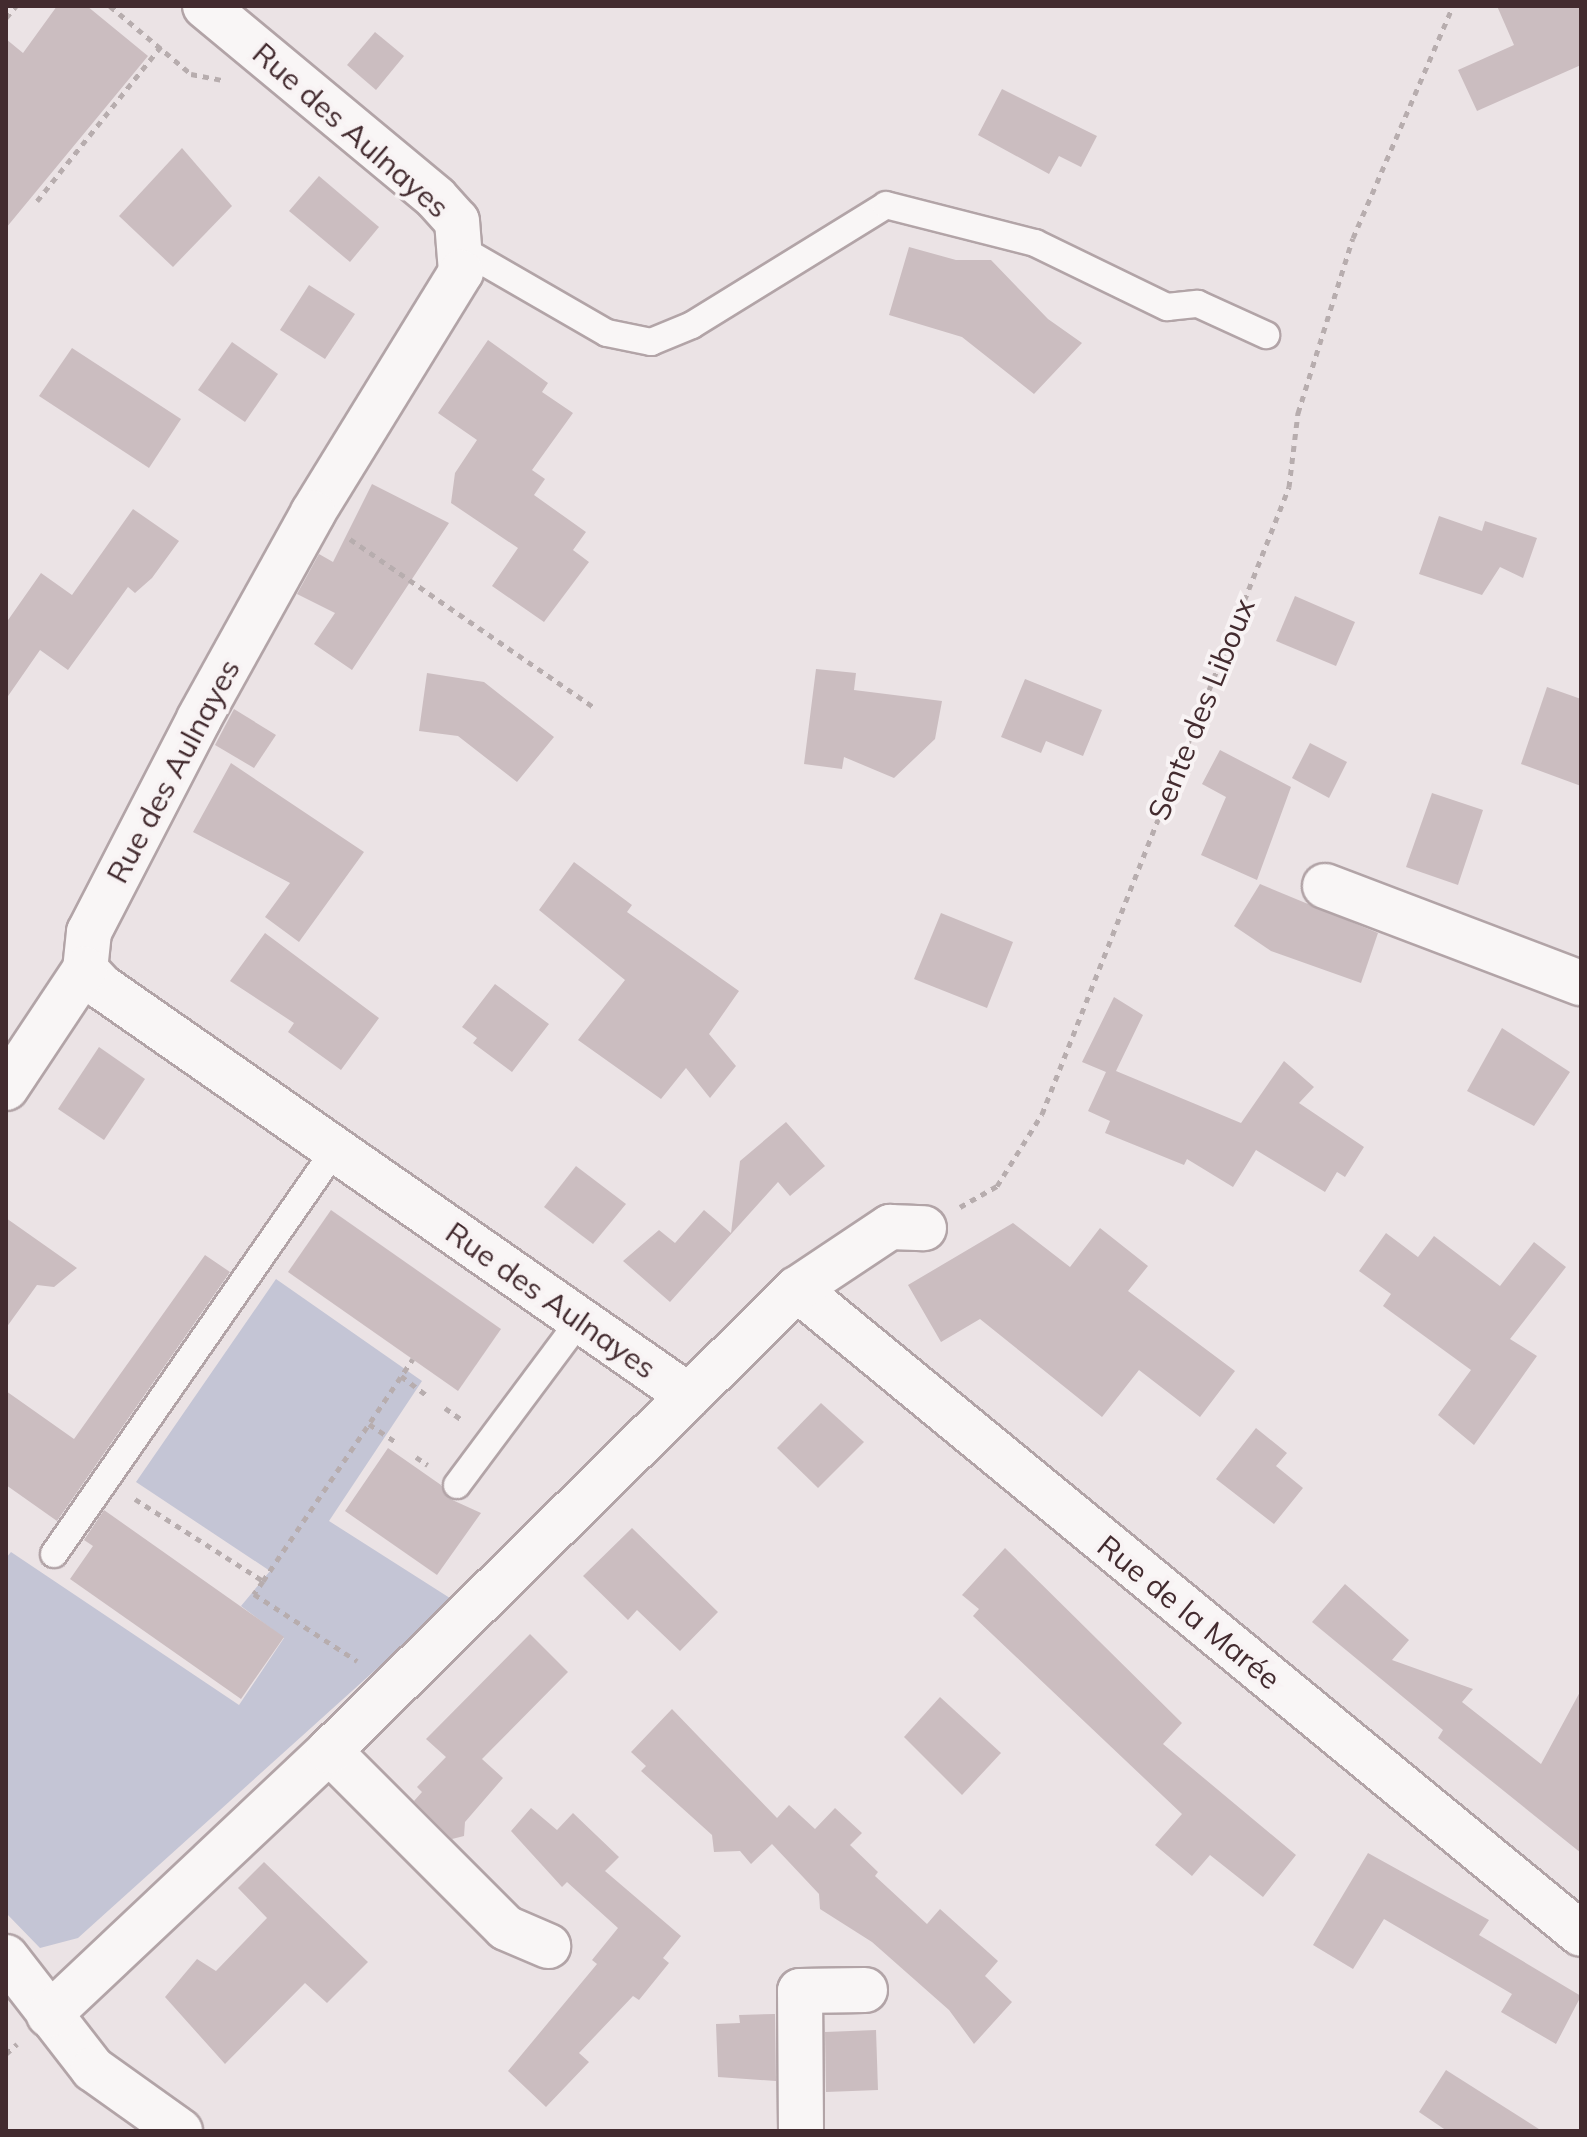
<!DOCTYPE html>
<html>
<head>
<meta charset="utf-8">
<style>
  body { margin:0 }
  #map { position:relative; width:1587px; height:2137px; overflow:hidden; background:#ebe3e5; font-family:Mulish,sans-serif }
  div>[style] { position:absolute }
  .green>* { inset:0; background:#c4c5d5 }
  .building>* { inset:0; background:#cbbdc0 }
  .path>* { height:5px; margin-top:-2.5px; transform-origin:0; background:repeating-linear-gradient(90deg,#b7adae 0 6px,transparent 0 12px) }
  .roads { filter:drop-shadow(2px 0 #b2a4a7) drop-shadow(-2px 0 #b2a4a7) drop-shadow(0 2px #b2a4a7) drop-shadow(0 -2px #b2a4a7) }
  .service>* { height:26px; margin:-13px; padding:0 13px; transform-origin:13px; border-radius:13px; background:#f9f6f6 }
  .minor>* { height:44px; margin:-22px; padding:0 22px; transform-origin:22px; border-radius:22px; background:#f9f6f6 }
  span { translate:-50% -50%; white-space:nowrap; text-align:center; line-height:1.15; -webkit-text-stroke:8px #f8f3f4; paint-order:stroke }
  .street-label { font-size:30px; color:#432b2f }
  .frame { position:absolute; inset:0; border:8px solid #432b2f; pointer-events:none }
</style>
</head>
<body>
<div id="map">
  <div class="green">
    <i style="clip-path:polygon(276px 1279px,422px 1381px,329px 1521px,453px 1600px,78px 1938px,40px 1948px,6px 1913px,6px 1558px,11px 1552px,239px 1705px,284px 1638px,241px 1606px,270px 1571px,136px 1482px)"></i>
  </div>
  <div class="building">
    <i style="clip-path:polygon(57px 6px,87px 6px,148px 56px,6px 228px,6px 39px,23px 53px)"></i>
    <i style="clip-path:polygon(1497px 6px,1581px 6px,1581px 65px,1477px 111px,1458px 70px,1514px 45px)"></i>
    <i style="clip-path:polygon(375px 32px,404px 56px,376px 90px,347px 65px)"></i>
    <i style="clip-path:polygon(1002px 89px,1097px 136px,1081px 167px,1059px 156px,1049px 174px,978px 135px)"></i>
    <i style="clip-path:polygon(182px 148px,232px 206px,173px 267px,119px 216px)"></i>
    <i style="clip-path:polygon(319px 176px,379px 227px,350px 262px,289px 211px)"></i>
    <i style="clip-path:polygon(909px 247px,956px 260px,991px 260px,1048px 319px,1082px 343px,1034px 394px,962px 337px,889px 315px)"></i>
    <i style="clip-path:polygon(309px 285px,355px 314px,325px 359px,280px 330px)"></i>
    <i style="clip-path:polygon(488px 340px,548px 383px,542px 392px,573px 413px,532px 470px,545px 479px,534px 495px,586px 532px,573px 550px,589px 562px,544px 622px,492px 586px,518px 548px,451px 503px,455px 473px,477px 440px,438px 413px)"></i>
    <i style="clip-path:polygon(232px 342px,278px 374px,245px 422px,198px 390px)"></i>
    <i style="clip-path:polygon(72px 348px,181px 419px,149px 468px,39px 396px)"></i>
    <i style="clip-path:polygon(372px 484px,449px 523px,352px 670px,314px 644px,335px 613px,297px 594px,319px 554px,333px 562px)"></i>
    <i style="clip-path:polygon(133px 509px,179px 541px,152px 578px,135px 593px,128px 587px,68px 670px,40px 650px,6px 699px,6px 623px,41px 573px,72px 595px)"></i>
    <i style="clip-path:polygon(1439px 516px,1482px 531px,1485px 521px,1537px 538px,1523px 578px,1500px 567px,1482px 595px,1419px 574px)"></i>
    <i style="clip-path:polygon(1295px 596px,1355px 622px,1336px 666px,1276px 641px)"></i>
    <i style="clip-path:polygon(816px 669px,856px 673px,854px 690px,942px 701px,935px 739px,894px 778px,844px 757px,842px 769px,804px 764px)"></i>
    <i style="clip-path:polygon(427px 673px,484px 682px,554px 737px,517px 782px,458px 736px,419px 731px)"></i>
    <i style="clip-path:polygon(1025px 679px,1102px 710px,1083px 756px,1046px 741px,1041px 753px,1001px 737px)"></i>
    <i style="clip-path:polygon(1547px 687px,1581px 699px,1581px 786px,1521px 764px)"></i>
    <i style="clip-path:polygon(234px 709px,276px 735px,254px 768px,215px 745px)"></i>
    <i style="clip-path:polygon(1310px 743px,1347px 762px,1329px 798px,1292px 778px)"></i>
    <i style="clip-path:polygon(1220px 750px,1291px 787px,1257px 880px,1201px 855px,1226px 797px,1202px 784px)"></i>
    <i style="clip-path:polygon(231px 763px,364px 852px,299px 942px,265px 917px,290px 883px,193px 832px)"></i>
    <i style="clip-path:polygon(1432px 793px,1483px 810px,1458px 885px,1406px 867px)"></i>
    <i style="clip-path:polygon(574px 862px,632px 905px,627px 912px,739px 991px,709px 1034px,736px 1066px,710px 1098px,686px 1068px,661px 1099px,578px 1040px,625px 980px,539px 910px)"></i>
    <i style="clip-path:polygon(1260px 884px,1378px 933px,1361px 983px,1271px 951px,1234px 926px)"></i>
    <i style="clip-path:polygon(941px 913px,1013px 942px,987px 1008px,914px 979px)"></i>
    <i style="clip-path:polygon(265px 933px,379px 1018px,341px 1070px,288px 1032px,294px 1023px,230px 981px)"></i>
    <i style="clip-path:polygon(495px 984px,549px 1024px,512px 1072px,473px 1043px,477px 1038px,462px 1027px)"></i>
    <i style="clip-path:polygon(1114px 997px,1143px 1015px,1116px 1071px,1241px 1123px,1284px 1061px,1314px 1087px,1299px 1103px,1364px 1147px,1345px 1177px,1337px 1172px,1325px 1192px,1256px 1150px,1233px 1187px,1187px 1159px,1184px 1165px,1105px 1133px,1110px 1121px,1088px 1111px,1106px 1072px,1082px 1062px)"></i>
    <i style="clip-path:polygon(1502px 1028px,1570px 1072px,1534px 1126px,1467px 1091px)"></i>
    <i style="clip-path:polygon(99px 1047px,145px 1079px,104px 1140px,58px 1109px)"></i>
    <i style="clip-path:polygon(786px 1122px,825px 1166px,790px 1196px,778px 1182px,670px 1302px,623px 1261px,659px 1230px,675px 1243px,704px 1210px,731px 1233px,740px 1161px)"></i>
    <i style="clip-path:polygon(576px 1166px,626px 1204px,593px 1244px,544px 1207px)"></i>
    <i style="clip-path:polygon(331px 1210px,501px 1329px,458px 1391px,288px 1272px)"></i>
    <i style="clip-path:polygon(6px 1218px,77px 1268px,54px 1287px,37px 1285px,6px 1328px)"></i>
    <i style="clip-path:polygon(1013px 1223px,1070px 1267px,1100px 1228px,1148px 1266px,1128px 1291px,1235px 1371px,1200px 1417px,1139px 1370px,1102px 1417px,980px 1319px,941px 1342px,908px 1285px)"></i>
    <i style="clip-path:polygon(1386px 1233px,1418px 1257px,1434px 1236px,1500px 1286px,1534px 1242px,1566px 1267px,1510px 1339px,1537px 1356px,1474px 1445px,1438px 1415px,1471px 1370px,1383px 1306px,1391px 1294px,1359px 1271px)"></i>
    <i style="clip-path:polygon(205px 1255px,230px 1272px,57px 1521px,6px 1485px,6px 1391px,74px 1439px)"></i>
    <i style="clip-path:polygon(821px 1403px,864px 1442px,818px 1488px,777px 1448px)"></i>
    <i style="clip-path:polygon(1256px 1428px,1287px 1453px,1276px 1466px,1303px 1488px,1274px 1524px,1216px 1479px)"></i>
    <i style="clip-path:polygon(388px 1448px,441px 1485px,448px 1498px,481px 1513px,437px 1575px,345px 1511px)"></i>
    <i style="clip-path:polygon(104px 1510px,284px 1637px,241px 1699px,70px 1579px,93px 1546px,84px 1540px)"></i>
    <i style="clip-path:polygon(632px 1528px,718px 1612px,680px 1651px,637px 1610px,628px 1620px,583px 1576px)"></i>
    <i style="clip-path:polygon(1005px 1548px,1182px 1723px,1163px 1744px,1296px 1855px,1263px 1897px,1210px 1855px,1192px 1876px,1155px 1845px,1182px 1814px,973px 1616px,979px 1609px,962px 1595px)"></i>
    <i style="clip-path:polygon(1345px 1584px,1409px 1640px,1392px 1660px,1473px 1689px,1462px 1702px,1541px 1764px,1581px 1690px,1581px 1853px,1438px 1738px,1443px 1730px,1312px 1622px)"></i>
    <i style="clip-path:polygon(530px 1634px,568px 1672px,482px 1759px,503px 1778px,465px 1822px,464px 1836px,452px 1839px,414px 1801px,422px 1792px,417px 1787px,446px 1757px,426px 1739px)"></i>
    <i style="clip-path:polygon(940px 1697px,1001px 1753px,962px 1795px,904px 1737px)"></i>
    <i style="clip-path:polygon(672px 1709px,777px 1818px,789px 1805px,815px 1829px,835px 1808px,862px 1833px,850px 1845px,878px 1872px,875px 1876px,927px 1924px,940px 1909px,998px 1961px,985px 1976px,1012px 2002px,974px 2044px,949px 2010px,872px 1942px,820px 1909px,819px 1894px,772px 1844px,751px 1864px,740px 1851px,714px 1852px,712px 1835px,641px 1771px,646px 1766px,631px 1752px)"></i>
    <i style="clip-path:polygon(531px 1808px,557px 1830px,573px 1813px,619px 1857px,605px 1871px,681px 1936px,663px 1958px,669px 1963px,639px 2000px,633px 1996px,579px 2053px,589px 2062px,546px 2107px,508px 2071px,597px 1964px,592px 1960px,618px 1928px,567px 1882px,562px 1887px,511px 1831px)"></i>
    <i style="clip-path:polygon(1368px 1853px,1489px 1920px,1479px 1935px,1581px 1996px,1556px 2044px,1501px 2012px,1512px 1994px,1384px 1919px,1353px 1969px,1313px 1945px)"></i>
    <i style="clip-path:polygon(264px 1862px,368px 1962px,327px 2003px,305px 1983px,225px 2064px,165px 1997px,197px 1959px,216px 1971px,267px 1918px,238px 1888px)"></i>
    <i style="clip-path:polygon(775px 2014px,776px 2081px,718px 2077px,716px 2024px,740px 2023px,739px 2015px)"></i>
    <i style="clip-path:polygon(876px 2030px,878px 2090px,826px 2092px,825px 2032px)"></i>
    <i style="clip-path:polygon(1446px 2070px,1542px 2131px,1447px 2131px,1419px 2112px)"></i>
  </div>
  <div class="path">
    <i style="left:110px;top:6px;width:106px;rotate:40deg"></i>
    <i style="left:191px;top:74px;width:31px;rotate:11deg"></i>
    <i style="left:6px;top:18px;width:16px;rotate:-50deg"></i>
    <i style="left:37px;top:201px;width:198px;rotate:-51.3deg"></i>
    <i style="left:350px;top:539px;width:298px;rotate:34.6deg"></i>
    <i style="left:960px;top:1207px;width:43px;rotate:-29.6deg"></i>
    <i style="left:997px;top:1186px;width:85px;rotate:-58deg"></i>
    <i style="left:1042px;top:1114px;width:674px;rotate:-68.5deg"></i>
    <i style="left:1289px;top:487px;width:75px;rotate:-83.1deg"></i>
    <i style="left:1298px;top:413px;width:183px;rotate:-72.6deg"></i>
    <i style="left:1353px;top:238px;width:253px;rotate:-66.7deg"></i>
    <i style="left:401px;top:1376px;width:35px;rotate:37deg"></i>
    <i style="left:445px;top:1408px;width:19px;rotate:35deg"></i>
    <i style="left:369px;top:1424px;width:34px;rotate:34deg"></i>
    <i style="left:416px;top:1457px;width:14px;rotate:34deg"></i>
    <i style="left:135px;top:1499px;width:152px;rotate:32.6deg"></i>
    <i style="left:263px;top:1581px;width:268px;rotate:-56deg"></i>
    <i style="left:263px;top:1581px;width:16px;rotate:125deg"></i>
    <i style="left:254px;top:1594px;width:123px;rotate:33deg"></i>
    <i style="left:6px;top:2054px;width:15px;rotate:-42deg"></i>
  </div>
  <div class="roads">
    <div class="service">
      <i style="left:463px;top:250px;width:166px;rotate:30deg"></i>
      <i style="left:607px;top:333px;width:45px;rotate:11.6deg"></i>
      <i style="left:651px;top:342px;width:44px;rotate:-22.5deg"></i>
      <i style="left:692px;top:325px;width:228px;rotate:-31.7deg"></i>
      <i style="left:886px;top:205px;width:154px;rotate:14.3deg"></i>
      <i style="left:1035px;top:243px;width:147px;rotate:25.9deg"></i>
      <i style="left:1167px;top:307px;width:31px;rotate:-6deg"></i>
      <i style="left:1198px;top:304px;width:75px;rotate:24.5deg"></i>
      <i style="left:457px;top:1485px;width:206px;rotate:-53.3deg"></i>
      <i style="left:54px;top:1554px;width:493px;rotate:-55.2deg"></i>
    </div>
    <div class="minor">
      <i style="left:205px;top:6px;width:300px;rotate:39.7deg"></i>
      <i style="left:436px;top:198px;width:31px;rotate:48deg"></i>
      <i style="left:457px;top:221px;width:51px;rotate:85.5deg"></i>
      <i style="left:461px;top:272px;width:283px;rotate:121.6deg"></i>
      <i style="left:313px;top:513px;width:235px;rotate:119deg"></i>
      <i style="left:199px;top:719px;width:240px;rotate:117.3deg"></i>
      <i style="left:89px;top:932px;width:37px;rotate:96deg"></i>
      <i style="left:85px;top:969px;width:25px;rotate:47deg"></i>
      <i style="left:102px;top:987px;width:715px;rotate:34.87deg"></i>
      <i style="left:1325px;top:886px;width:274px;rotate:20.8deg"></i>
      <i style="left:6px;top:1088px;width:143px;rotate:-56.4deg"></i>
      <i style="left:797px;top:1289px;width:1015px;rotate:39.44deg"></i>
      <i style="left:329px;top:1751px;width:250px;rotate:45deg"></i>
      <i style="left:506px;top:1928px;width:46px;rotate:23.2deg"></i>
      <i style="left:6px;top:1957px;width:142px;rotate:52.2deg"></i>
      <i style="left:93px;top:2069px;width:107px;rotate:35.5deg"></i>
      <i style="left:49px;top:2015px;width:385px;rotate:-43.3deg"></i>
      <i style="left:329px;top:1751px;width:658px;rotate:-44.63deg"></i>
      <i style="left:797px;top:1289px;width:112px;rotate:-33.7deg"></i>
      <i style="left:890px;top:1227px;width:34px;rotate:2deg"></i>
      <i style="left:801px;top:2131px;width:140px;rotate:-90.4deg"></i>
      <i style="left:800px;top:1991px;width:65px;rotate:-0.9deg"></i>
    </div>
  </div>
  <div class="street-label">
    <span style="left:351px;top:130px;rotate:41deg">Rue des Aulnayes</span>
    <span style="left:1201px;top:709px;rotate:-68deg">Sente des Liboux</span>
    <span style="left:173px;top:771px;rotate:-62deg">Rue des Aulnayes</span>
    <span style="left:551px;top:1300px;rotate:35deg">Rue des Aulnayes</span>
    <span style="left:1189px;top:1612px;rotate:39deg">Rue de la Marée</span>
  </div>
  <div class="frame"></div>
</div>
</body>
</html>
